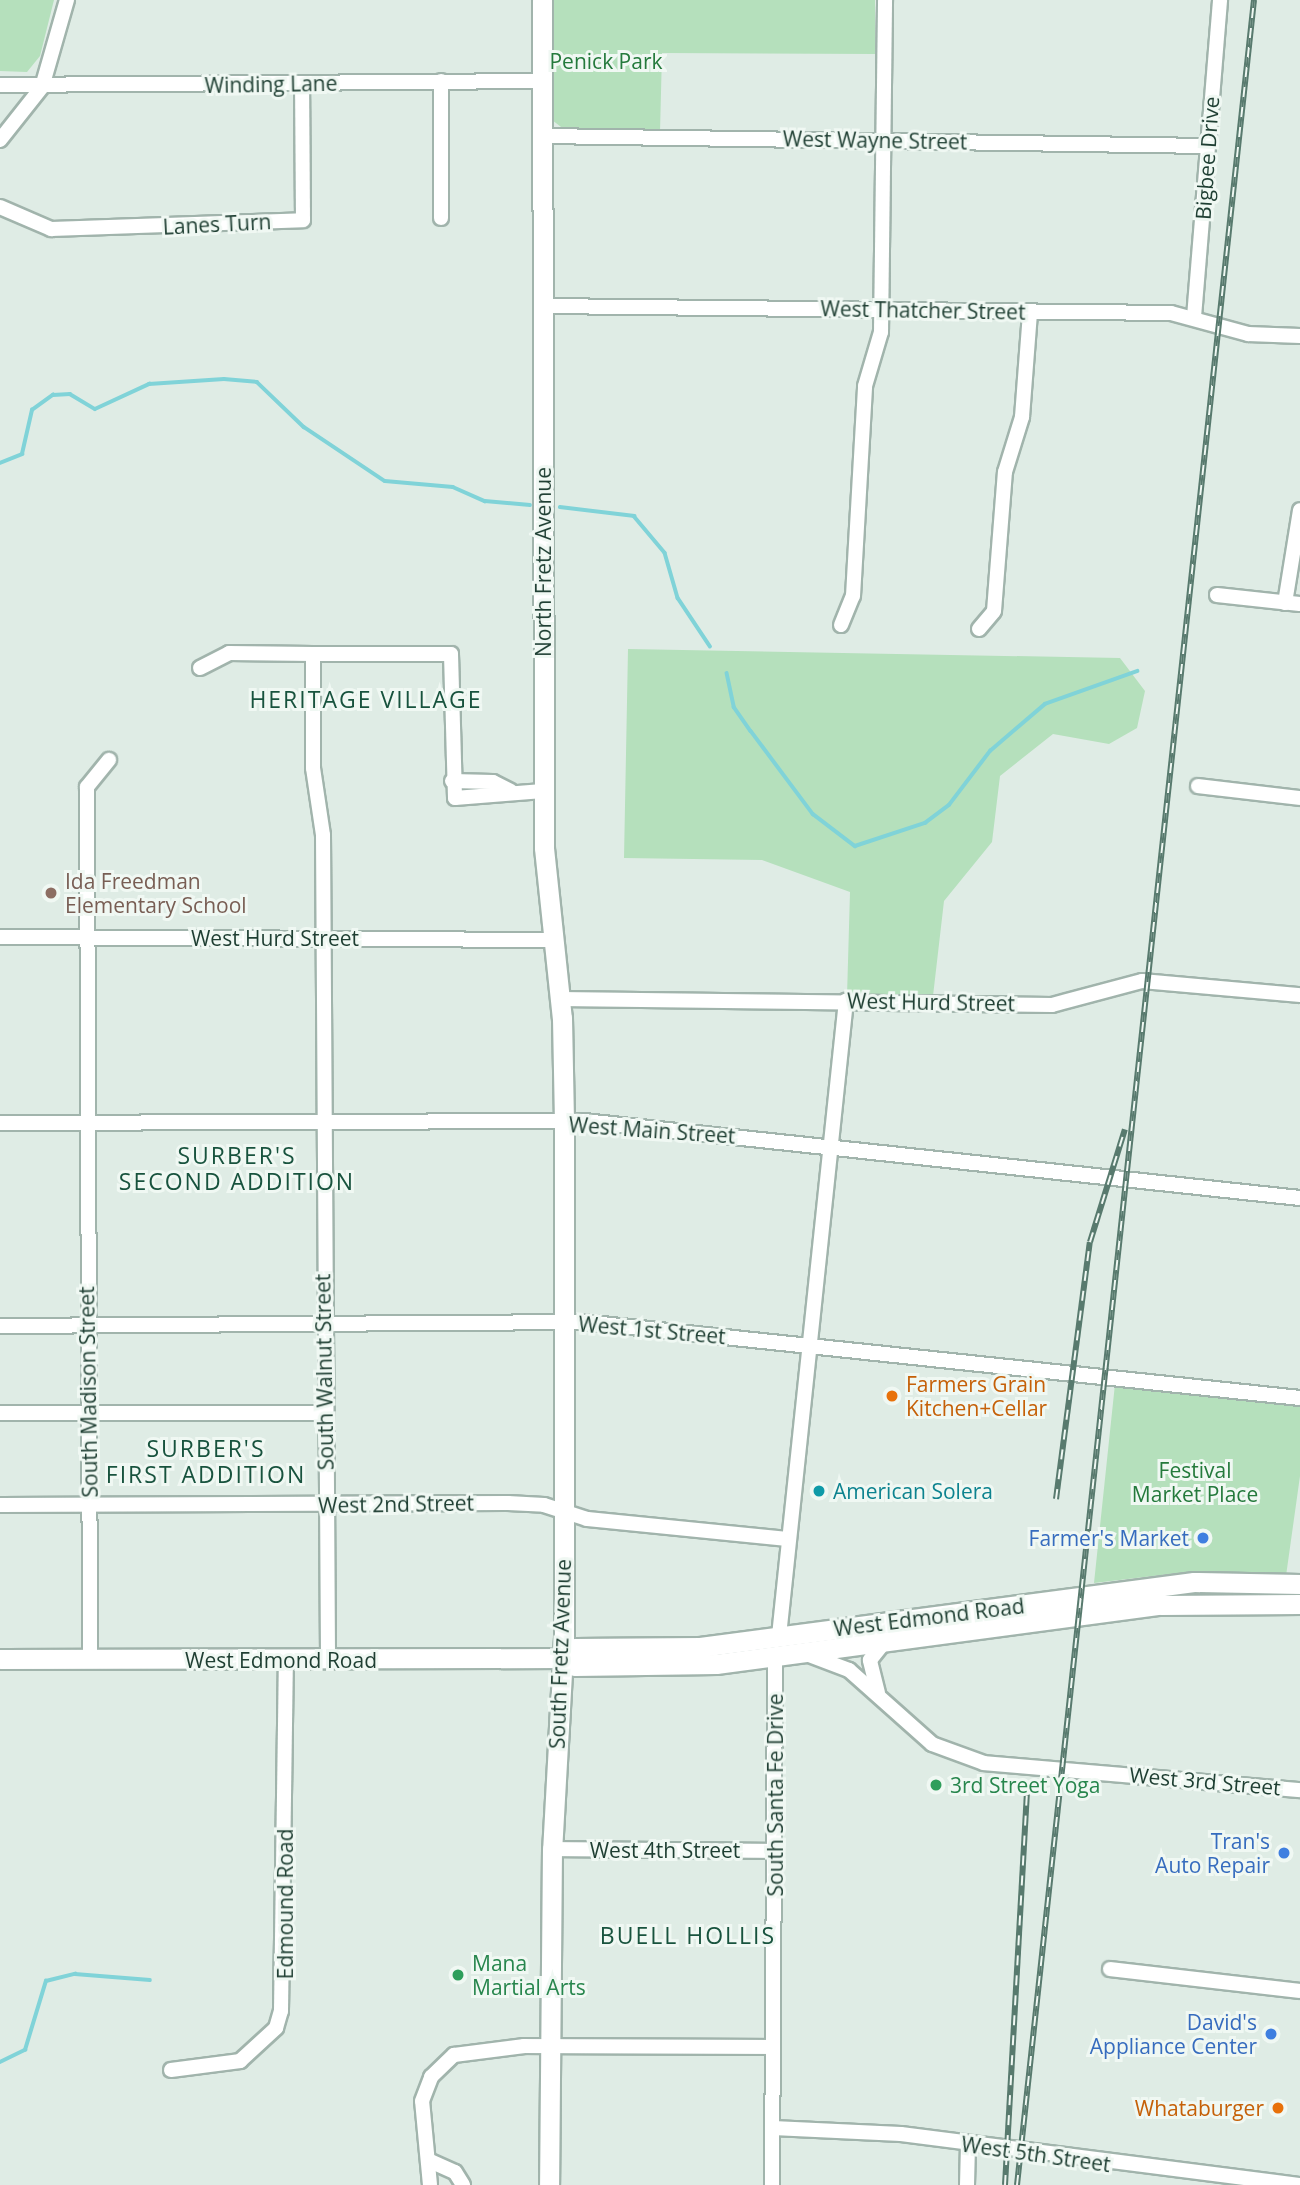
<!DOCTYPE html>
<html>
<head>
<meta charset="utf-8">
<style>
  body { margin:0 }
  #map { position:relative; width:1300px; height:2185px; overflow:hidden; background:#dfece5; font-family:"Open Sans",sans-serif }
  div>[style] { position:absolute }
  .green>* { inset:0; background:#b5e0bc }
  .stream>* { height:3.5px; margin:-1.75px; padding:0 1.75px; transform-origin:1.75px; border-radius:1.75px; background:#80d3d8 }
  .roads { filter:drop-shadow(2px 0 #a1b4ac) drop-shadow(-2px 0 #a1b4ac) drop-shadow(0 2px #a1b4ac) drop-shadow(0 -2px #a1b4ac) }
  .street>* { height:14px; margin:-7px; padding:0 7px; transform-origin:7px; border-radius:7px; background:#fff }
  .secondary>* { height:19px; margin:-9.5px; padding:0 9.5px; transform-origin:9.5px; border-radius:9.5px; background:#fff }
  .rail>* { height:6px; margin-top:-3px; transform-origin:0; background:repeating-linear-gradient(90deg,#f0f8f3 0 10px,#587a6e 0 20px); box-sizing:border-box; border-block:2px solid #587a6e }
  .dots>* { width:19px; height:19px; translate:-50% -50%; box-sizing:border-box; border:4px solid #f0f8f3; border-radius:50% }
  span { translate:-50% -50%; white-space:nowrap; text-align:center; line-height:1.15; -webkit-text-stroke:6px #f0f8f3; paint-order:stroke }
  .park-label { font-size:21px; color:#247a3c }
  .street-label { font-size:21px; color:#1e3e32 }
  .education-label { font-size:21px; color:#785e54 }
  .left { translate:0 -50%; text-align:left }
  .food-label { font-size:21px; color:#c56008 }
  .right { translate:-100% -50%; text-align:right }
  .culture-label { font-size:21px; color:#0d838f }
  .shop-label { font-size:21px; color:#366cbe }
  .leisure-label { font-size:21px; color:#27864d }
  .neighbourhood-label { font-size:23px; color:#18533e; letter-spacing:2px }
</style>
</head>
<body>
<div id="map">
  <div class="green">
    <i style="clip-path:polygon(0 0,54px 0,40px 56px,27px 72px,0 71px)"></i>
    <i style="clip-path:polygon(550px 0,875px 0,875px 54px,662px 53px,660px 132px,565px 130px,552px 120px)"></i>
    <i style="clip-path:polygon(628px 649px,1120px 658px,1145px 691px,1137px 728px,1109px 744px,1053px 734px,1000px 776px,992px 842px,944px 901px,933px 996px,847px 996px,850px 892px,762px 860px,624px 858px)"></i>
    <i style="clip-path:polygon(1115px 1384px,1300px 1404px,1300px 1476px,1286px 1576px,1195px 1571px,1094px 1583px)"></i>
  </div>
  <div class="stream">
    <i style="left:0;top:463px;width:24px;rotate:-22deg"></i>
    <i style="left:22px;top:454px;width:45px;rotate:-77.2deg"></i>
    <i style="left:32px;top:410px;width:26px;rotate:-36deg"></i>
    <i style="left:53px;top:395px;width:17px;rotate:-3deg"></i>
    <i style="left:70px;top:394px;width:29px;rotate:31deg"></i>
    <i style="left:95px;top:409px;width:60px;rotate:-24.8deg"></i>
    <i style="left:149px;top:384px;width:75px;rotate:-3.8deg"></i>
    <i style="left:224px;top:379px;width:33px;rotate:5deg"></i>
    <i style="left:257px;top:382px;width:65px;rotate:43.8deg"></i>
    <i style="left:304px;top:427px;width:97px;rotate:33.7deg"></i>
    <i style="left:385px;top:481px;width:68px;rotate:5deg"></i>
    <i style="left:453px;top:487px;width:35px;rotate:24deg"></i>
    <i style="left:485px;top:501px;width:45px;rotate:5.1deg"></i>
    <i style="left:560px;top:507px;width:75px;rotate:6.9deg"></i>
    <i style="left:634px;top:516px;width:48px;rotate:50deg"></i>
    <i style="left:665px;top:553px;width:47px;rotate:73.9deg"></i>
    <i style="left:678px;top:598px;width:58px;rotate:56.3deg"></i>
    <i style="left:727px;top:673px;width:35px;rotate:78deg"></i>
    <i style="left:734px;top:707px;width:29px;rotate:55deg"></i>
    <i style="left:751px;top:731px;width:104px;rotate:53.2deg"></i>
    <i style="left:813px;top:814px;width:53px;rotate:37.3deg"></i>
    <i style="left:855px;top:846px;width:74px;rotate:-18.2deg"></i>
    <i style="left:925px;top:823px;width:30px;rotate:-37deg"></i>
    <i style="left:949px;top:805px;width:68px;rotate:-52.8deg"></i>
    <i style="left:990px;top:751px;width:72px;rotate:-40.5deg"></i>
    <i style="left:1045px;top:704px;width:98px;rotate:-19.7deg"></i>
    <i style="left:0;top:2062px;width:28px;rotate:-26deg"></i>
    <i style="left:25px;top:2050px;width:72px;rotate:-73.1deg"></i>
    <i style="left:46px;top:1981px;width:30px;rotate:-14deg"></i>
    <i style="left:75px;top:1974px;width:75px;rotate:4.6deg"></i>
  </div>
  <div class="roads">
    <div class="street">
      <i style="left:0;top:85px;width:542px;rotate:-0.42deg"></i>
      <i style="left:543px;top:136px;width:664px;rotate:0.86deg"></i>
      <i style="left:0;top:140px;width:68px;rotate:-51.6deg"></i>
      <i style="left:42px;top:87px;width:91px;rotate:-74deg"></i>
      <i style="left:0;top:207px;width:56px;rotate:23.3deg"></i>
      <i style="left:51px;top:229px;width:252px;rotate:-2deg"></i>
      <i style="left:303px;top:220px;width:137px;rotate:-90.4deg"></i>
      <i style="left:441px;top:218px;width:137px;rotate:-90deg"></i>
      <i style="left:543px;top:306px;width:628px;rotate:0.64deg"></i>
      <i style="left:1171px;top:313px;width:80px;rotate:15.3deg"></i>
      <i style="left:1248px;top:334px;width:52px;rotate:2.2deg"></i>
      <i style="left:1194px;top:317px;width:318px;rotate:-85.3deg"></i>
      <i style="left:1217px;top:595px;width:83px;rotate:6.2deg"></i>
      <i style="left:1285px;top:603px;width:94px;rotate:-80.8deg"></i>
      <i style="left:841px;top:625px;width:31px;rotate:-68deg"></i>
      <i style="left:853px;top:596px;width:210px;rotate:-86.7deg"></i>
      <i style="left:865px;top:386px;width:56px;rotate:-73.5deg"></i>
      <i style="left:881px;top:332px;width:332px;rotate:-89.3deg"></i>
      <i style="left:979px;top:629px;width:23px;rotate:-50deg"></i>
      <i style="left:994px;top:611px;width:139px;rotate:-85.5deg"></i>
      <i style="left:1005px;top:472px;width:58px;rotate:-72.8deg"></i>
      <i style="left:1022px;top:417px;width:105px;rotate:-85.6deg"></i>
      <i style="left:313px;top:654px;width:138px"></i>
      <i style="left:451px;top:654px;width:144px;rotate:88.4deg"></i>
      <i style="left:455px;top:798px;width:88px;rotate:-4.5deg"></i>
      <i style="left:200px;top:668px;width:33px;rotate:-27deg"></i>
      <i style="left:229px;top:653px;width:84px;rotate:0.7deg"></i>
      <i style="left:313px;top:654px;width:114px;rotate:90deg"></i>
      <i style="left:313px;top:768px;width:68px;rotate:81.5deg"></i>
      <i style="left:323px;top:835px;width:825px;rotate:89.65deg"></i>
      <i style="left:452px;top:781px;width:41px;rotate:1.4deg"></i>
      <i style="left:493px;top:782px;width:20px;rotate:27deg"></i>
      <i style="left:1198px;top:786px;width:103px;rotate:6.7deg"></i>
      <i style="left:0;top:937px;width:550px;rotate:0.31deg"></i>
      <i style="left:559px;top:999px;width:493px;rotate:0.7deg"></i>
      <i style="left:1052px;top:1005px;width:93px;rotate:-14.9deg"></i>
      <i style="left:1142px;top:981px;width:159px;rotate:5.1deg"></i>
      <i style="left:0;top:1123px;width:584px;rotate:-0.2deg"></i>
      <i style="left:584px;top:1121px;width:720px;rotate:6.14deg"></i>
      <i style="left:0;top:1326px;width:583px;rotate:-0.39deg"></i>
      <i style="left:583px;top:1322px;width:721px;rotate:6.05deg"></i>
      <i style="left:0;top:1413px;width:323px"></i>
      <i style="left:0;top:1505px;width:508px;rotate:-0.23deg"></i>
      <i style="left:508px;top:1503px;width:36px;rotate:3deg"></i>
      <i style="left:544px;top:1505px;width:45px;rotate:18deg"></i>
      <i style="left:587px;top:1519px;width:202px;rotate:5.7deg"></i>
      <i style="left:779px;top:1636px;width:639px;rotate:-83.98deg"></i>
      <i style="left:809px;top:1655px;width:43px;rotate:20.6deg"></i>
      <i style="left:849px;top:1670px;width:111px;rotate:41.7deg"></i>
      <i style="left:932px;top:1744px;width:55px;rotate:20.1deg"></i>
      <i style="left:984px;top:1763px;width:317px;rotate:4.9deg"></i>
      <i style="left:90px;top:1661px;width:874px;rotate:-90.2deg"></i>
      <i style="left:87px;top:787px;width:35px;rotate:-51deg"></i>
      <i style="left:878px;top:1693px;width:34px;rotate:-104deg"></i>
      <i style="left:870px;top:1660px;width:22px;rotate:-51deg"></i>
      <i style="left:552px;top:1849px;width:225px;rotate:0.5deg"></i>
      <i style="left:1110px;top:1969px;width:191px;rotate:6.6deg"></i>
      <i style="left:171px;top:2070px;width:70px;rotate:-7.4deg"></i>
      <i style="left:240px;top:2061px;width:49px;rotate:-42.5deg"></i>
      <i style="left:276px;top:2028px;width:18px;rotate:-74deg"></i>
      <i style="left:281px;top:2011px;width:350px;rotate:-89.2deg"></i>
      <i style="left:773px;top:2128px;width:128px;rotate:2.7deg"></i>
      <i style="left:901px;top:2134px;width:401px;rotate:7.3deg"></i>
      <i style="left:430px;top:2161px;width:27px;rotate:24deg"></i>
      <i style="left:455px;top:2172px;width:15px;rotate:58deg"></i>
      <i style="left:430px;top:2185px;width:84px;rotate:-95.4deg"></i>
      <i style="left:422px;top:2101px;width:26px;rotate:-69deg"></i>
      <i style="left:431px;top:2077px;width:32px;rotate:-44deg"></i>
      <i style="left:454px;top:2055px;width:71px;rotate:-7.3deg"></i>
      <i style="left:524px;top:2046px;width:248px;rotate:0.2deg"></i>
      <i style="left:772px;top:2185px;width:527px;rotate:-89.67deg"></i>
      <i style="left:967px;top:2185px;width:41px;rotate:-88.6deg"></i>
    </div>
    <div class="secondary">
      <i style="left:542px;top:0;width:848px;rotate:89.86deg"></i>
      <i style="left:544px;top:848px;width:171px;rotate:84deg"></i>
      <i style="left:562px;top:1018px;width:105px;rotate:88.9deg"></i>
      <i style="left:564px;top:1123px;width:514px;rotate:90deg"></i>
      <i style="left:564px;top:1637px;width:212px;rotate:93.2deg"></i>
      <i style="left:552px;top:1849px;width:336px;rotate:90.5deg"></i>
      <i style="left:562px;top:1658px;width:16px;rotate:-38deg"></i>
      <i style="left:575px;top:1648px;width:125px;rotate:-0.5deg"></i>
      <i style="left:700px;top:1647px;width:498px;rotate:-7.5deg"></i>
      <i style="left:1194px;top:1582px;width:106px;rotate:1.1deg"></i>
      <i style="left:0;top:1659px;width:562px;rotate:-0.1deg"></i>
      <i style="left:562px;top:1658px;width:15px;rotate:32deg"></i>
      <i style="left:575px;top:1666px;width:141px;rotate:-0.8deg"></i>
      <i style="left:716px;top:1664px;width:449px;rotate:-7.6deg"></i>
      <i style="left:1161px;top:1605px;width:139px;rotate:-0.4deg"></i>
    </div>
  </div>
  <div class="rail">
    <i style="left:1056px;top:1499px;width:259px;rotate:-82.5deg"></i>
    <i style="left:1090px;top:1242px;width:118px;rotate:-72.8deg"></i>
    <i style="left:1005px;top:2185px;width:397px;rotate:-86.8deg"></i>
    <i style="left:1017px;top:2185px;width:2198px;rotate:-83.81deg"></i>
  </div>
  <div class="dots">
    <i style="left:51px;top:893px;background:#8d6e63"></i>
    <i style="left:892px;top:1396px;background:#e8710a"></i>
    <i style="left:819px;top:1491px;background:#0f9aa8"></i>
    <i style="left:1203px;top:1538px;background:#3f7fe0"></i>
    <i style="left:936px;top:1785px;background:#2e9e5b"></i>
    <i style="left:1284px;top:1853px;background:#3f7fe0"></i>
    <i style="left:458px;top:1975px;background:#2e9e5b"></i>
    <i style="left:1271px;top:2034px;background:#3f7fe0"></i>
    <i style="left:1278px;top:2108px;background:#e8710a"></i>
  </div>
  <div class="park-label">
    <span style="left:606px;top:61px">Penick Park</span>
    <span style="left:1195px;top:1482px">Festival<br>Market Place</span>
  </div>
  <div class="street-label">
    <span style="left:271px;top:84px;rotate:-1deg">Winding Lane</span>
    <span style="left:875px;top:140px;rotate:1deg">West Wayne Street</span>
    <span style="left:1207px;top:158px;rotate:-86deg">Bigbee Drive</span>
    <span style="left:217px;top:224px;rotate:-3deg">Lanes Turn</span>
    <span style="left:923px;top:310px;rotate:1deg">West Thatcher Street</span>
    <span style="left:543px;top:562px;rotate:-90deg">North Fretz Avenue</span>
    <span style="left:275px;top:938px">West Hurd Street</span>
    <span style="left:931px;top:1002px;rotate:1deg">West Hurd Street</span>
    <span style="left:652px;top:1130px;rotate:4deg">West Main Street</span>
    <span style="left:652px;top:1330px;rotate:5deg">West 1st Street</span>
    <span style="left:324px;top:1372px;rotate:-91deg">South Walnut Street</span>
    <span style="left:88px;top:1392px;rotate:-91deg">South Madison Street</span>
    <span style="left:396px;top:1504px;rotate:-1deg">West 2nd Street</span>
    <span style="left:929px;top:1617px;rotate:-7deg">West Edmond Road</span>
    <span style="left:560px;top:1654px;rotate:-88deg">South Fretz Avenue</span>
    <span style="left:281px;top:1660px">West Edmond Road</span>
    <span style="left:1205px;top:1781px;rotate:5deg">West 3rd Street</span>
    <span style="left:775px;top:1795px;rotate:-90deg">South Santa Fe Drive</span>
    <span style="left:665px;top:1850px">West 4th Street</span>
    <span style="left:285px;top:1904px;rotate:-90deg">Edmound Road</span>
    <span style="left:1036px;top:2154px;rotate:8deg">West 5th Street</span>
  </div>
  <div class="education-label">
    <span class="left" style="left:65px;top:893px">Ida Freedman<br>Elementary School</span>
  </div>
  <div class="food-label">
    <span class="left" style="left:906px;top:1396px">Farmers Grain<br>Kitchen+Cellar</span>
    <span class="right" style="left:1264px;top:2108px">Whataburger</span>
  </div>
  <div class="culture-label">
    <span class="left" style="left:833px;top:1491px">American Solera</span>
  </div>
  <div class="shop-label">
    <span class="right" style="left:1189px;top:1538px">Farmer's Market</span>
    <span class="right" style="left:1270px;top:1853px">Tran's<br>Auto Repair</span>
    <span class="right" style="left:1257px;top:2034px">David's<br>Appliance Center</span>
  </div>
  <div class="leisure-label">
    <span class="left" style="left:950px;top:1785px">3rd Street Yoga</span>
    <span class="left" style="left:472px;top:1975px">Mana<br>Martial Arts</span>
  </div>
  <div class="neighbourhood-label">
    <span style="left:366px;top:699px">HERITAGE VILLAGE</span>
    <span style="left:237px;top:1168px">SURBER'S<br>SECOND ADDITION</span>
    <span style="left:206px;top:1461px">SURBER'S<br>FIRST ADDITION</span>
    <span style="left:688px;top:1935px">BUELL HOLLIS</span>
  </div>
</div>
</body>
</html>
